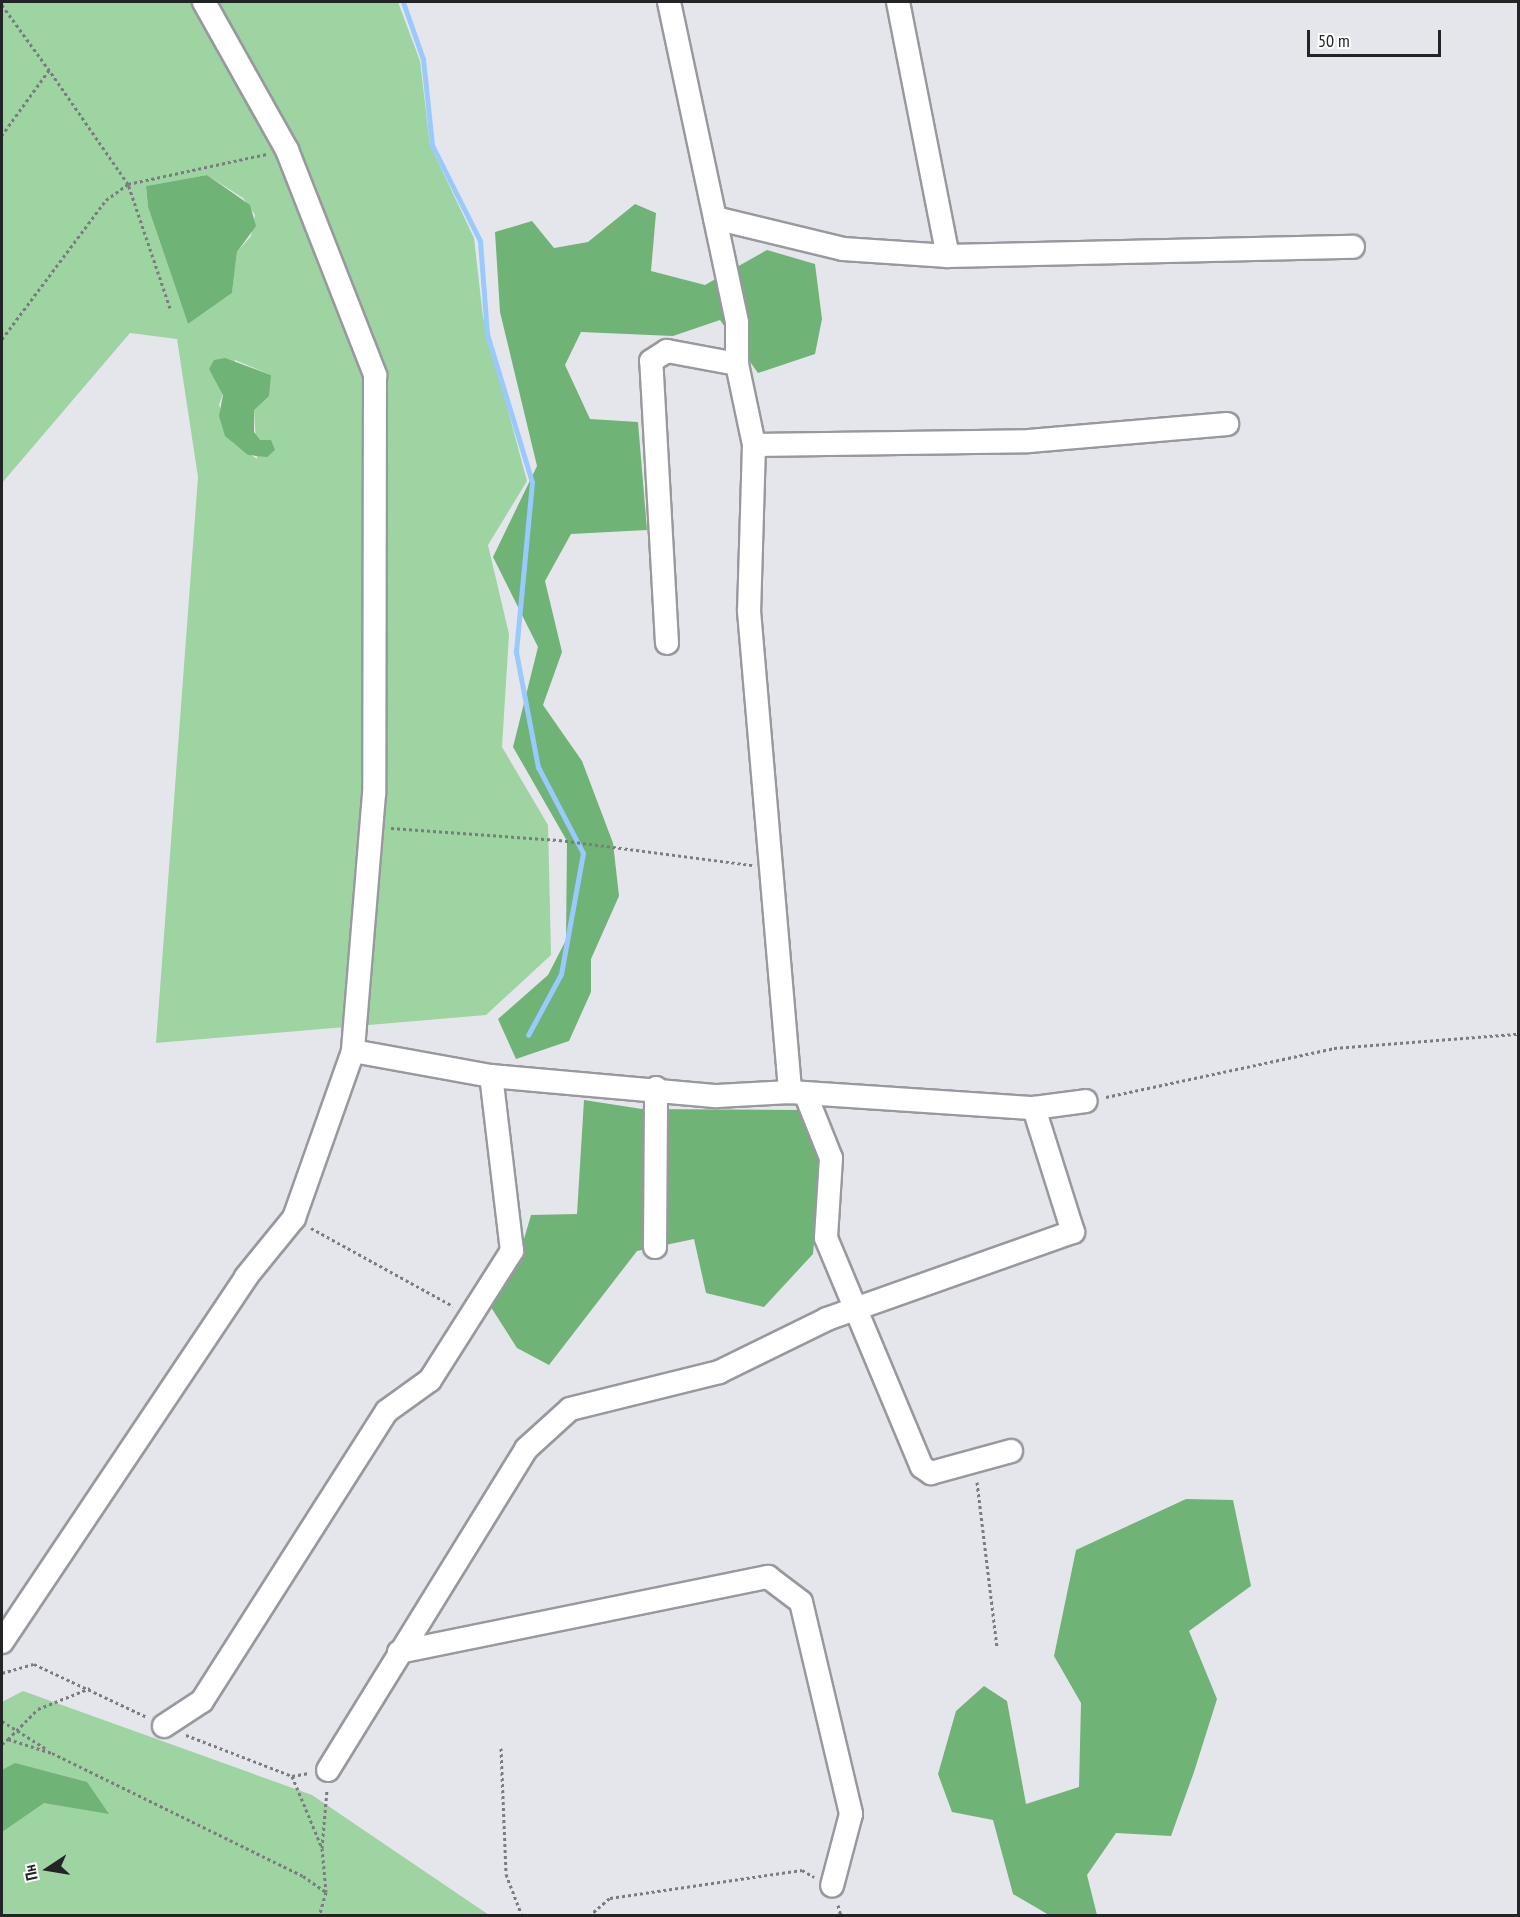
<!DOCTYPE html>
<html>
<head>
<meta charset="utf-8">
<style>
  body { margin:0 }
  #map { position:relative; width:1520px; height:1917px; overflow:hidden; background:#e5e6eb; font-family:"PT Sans Narrow",sans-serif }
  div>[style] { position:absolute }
  .green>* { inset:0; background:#9ed3a2 }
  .forest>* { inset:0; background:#70b377 }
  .stream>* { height:5px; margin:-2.5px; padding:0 2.5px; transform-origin:2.5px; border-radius:2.5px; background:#9acafd }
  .path>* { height:3px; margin-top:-1.5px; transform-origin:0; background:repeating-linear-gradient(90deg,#7b7c80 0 3px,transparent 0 6px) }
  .roads { filter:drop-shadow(2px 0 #98999e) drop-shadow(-2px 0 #98999e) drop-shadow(0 2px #98999e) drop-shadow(0 -2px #98999e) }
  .minor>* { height:22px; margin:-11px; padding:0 11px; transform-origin:11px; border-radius:11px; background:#fff }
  span { translate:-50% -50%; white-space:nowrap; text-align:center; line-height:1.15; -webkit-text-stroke:5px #fff; paint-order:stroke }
  .frame { position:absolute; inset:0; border:3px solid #232426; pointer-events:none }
  .north { position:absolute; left:18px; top:1839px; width:60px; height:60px; -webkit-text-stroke:4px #fff; paint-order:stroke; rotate:258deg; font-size:16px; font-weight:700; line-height:24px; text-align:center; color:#232426 }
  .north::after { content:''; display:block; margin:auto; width:21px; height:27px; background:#232426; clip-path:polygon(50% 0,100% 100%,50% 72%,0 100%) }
  .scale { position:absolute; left:1307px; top:30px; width:134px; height:27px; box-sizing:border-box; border:3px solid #232426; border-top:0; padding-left:8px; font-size:18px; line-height:21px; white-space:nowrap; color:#232426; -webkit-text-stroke:4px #fff; paint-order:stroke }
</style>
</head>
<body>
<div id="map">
  <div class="green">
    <i style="clip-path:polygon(evenodd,2px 2px,398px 2px,420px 61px,430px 145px,474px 238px,483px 317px,527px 481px,488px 545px,509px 634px,502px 747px,548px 825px,551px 955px,486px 1015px,156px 1043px,198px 477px,177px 339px,130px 333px,2px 483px,2px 2px,207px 175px,243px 198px,255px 215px,251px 236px,237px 252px,232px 293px,188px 324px,148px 207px,146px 186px,207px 175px,2px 2px,235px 360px,271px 375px,254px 410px,257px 459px,233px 443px,219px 405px,235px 360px)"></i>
    <i style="clip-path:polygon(23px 1691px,312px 1795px,489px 1915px,2px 1916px,2px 1702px)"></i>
  </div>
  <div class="forest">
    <i style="clip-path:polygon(207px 175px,250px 205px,256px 226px,237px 252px,232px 293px,188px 324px,148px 207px,146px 186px)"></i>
    <i style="clip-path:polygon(635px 204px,656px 213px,651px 271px,705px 285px,767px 250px,815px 264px,822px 319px,815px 354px,758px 373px,720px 320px,673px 336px,581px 332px,565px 365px,590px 419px,638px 422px,647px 530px,571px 534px,545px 581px,562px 652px,543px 705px,582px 761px,613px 843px,619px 896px,591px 959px,591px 992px,569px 1041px,516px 1059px,498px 1019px,548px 975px,566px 940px,567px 841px,513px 747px,538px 647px,493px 557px,537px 466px,500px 312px,495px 232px,532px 221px,554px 248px,588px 242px)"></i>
    <i style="clip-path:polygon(225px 358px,271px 375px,269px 396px,254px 410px,254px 432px,260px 440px,271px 440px,275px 450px,267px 457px,248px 455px,225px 436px,219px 416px,223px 395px,209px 369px,214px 360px)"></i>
    <i style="clip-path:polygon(584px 1100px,642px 1109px,800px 1110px,821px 1166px,813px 1254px,764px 1307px,706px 1293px,694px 1239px,637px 1251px,549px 1365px,517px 1348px,487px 1301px,524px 1239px,531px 1215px,577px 1214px)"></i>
    <i style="clip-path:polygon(1186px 1499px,1233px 1500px,1251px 1586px,1189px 1631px,1217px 1699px,1194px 1772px,1171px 1836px,1116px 1833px,1087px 1875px,1097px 1915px,1049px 1915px,1013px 1894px,993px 1820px,952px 1812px,938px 1774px,956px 1711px,984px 1686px,1007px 1701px,1026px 1804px,1079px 1787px,1081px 1703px,1054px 1656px,1076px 1550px)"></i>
    <i style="clip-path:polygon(15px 1763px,87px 1782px,109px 1814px,44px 1803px,2px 1832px,2px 1770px)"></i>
  </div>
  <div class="stream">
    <i style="left:403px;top:2px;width:60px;rotate:70.7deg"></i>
    <i style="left:423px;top:59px;width:86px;rotate:84deg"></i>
    <i style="left:432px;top:145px;width:107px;rotate:63.4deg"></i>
    <i style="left:480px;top:241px;width:93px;rotate:85.7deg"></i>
    <i style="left:487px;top:334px;width:155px;rotate:73.1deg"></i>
    <i style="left:532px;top:482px;width:171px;rotate:95.4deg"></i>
    <i style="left:516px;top:652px;width:117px;rotate:79.2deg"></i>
    <i style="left:538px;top:767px;width:97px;rotate:62.4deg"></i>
    <i style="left:583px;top:853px;width:123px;rotate:100.3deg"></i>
    <i style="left:561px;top:974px;width:69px;rotate:118.4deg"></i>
  </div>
  <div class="path">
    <i style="left:2px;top:5px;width:80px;rotate:54.1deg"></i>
    <i style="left:49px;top:70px;width:80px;rotate:125.9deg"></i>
    <i style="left:170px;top:308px;width:131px;rotate:-108.7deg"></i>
    <i style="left:128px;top:184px;width:142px;rotate:-12.2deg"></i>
    <i style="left:2px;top:339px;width:174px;rotate:-53.2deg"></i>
    <i style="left:106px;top:200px;width:27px;rotate:-36deg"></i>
    <i style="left:128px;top:184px;width:139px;rotate:-124.7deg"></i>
    <i style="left:391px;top:828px;width:168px;rotate:4.1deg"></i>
    <i style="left:559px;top:840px;width:195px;rotate:7.4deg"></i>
    <i style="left:1106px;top:1097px;width:233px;rotate:-12.1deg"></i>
    <i style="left:1334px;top:1048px;width:185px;rotate:-4.4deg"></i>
    <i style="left:311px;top:1228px;width:162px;rotate:28.8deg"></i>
    <i style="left:977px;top:1482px;width:166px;rotate:83.1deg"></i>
    <i style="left:2px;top:1673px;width:33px;rotate:-16deg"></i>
    <i style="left:34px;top:1664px;width:125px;rotate:25.1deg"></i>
    <i style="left:2px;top:1721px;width:54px;rotate:32.2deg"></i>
    <i style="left:186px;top:1735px;width:114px;rotate:21.1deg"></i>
    <i style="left:292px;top:1776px;width:17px;rotate:-10deg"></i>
    <i style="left:8px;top:1739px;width:42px;rotate:-45deg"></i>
    <i style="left:38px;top:1709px;width:56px;rotate:-22deg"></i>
    <i style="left:2px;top:1744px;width:8px;rotate:-40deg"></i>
    <i style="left:8px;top:1739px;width:46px;rotate:17.7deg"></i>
    <i style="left:52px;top:1753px;width:280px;rotate:26.1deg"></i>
    <i style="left:303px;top:1876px;width:28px;rotate:35deg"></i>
    <i style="left:326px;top:1892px;width:25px;rotate:106deg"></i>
    <i style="left:501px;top:1748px;width:126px;rotate:87.7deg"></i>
    <i style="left:506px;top:1874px;width:45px;rotate:69.1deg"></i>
    <i style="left:292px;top:1776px;width:78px;rotate:67.4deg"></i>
    <i style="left:322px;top:1848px;width:44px;rotate:84.8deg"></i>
    <i style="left:322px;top:1848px;width:58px;rotate:-85.1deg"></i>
    <i style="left:838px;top:1905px;width:11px;rotate:75deg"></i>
    <i style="left:589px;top:1916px;width:28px;rotate:-41deg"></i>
    <i style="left:610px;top:1898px;width:194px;rotate:-8.3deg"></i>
    <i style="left:802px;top:1870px;width:14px;rotate:30deg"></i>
  </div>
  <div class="roads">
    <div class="minor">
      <i style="left:204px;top:2px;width:170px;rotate:60.7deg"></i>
      <i style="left:287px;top:150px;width:242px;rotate:68.6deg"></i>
      <i style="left:375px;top:375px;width:419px;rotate:90.1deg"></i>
      <i style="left:374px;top:794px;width:258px;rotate:94.7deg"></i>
      <i style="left:669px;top:2px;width:328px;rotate:78deg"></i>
      <i style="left:737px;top:323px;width:41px;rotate:90deg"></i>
      <i style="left:737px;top:364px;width:83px;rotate:78.1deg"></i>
      <i style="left:754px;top:445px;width:166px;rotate:91.7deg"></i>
      <i style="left:749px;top:611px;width:483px;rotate:85.1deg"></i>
      <i style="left:898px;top:2px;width:259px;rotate:78.9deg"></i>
      <i style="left:948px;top:256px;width:405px;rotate:-1.3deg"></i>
      <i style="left:715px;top:218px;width:132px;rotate:13.6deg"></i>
      <i style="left:843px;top:249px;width:105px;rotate:3.8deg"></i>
      <i style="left:754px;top:445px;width:275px;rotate:-0.8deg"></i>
      <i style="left:1029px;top:441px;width:199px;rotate:-4.9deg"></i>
      <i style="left:667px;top:643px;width:282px;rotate:-93.2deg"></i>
      <i style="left:651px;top:361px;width:19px;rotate:-32deg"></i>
      <i style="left:667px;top:351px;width:71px;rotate:10.5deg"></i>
      <i style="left:805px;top:1093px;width:70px;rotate:68.2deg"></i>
      <i style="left:831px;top:1158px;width:80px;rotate:93.6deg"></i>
      <i style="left:826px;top:1238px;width:248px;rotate:67.3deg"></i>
      <i style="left:922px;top:1467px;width:11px;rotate:34deg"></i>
      <i style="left:931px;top:1473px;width:83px;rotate:-15.4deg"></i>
      <i style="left:655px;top:1247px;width:159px;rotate:-89.6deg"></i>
      <i style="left:2px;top:1642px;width:439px;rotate:-56.2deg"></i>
      <i style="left:246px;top:1277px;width:76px;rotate:-50.9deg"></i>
      <i style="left:294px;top:1218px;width:177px;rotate:-70.5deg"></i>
      <i style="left:353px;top:1051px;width:140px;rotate:10.3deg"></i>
      <i style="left:491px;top:1076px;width:227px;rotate:5.1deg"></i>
      <i style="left:717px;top:1096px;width:73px;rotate:-3.1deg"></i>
      <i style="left:790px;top:1092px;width:245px;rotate:3.8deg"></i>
      <i style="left:1034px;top:1108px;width:52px;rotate:-7.7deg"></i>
      <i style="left:399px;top:1652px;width:377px;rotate:-11.5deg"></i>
      <i style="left:768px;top:1577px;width:41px;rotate:37.1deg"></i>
      <i style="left:801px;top:1602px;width:218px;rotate:76.7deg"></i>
      <i style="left:851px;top:1814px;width:74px;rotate:104.8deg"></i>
      <i style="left:164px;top:1726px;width:45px;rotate:-33.3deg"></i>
      <i style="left:202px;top:1701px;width:344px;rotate:-57.5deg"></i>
      <i style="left:387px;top:1411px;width:53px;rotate:-35.8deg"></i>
      <i style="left:430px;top:1380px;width:153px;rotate:-57.6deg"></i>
      <i style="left:512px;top:1251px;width:176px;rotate:-96.8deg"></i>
      <i style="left:328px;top:1770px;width:377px;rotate:-58.3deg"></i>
      <i style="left:526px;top:1449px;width:59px;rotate:-42.3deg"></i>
      <i style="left:570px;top:1409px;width:154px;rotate:-13.9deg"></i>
      <i style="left:719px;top:1372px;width:120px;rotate:-26.1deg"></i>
      <i style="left:827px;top:1319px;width:261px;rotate:-19.5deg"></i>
      <i style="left:1073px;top:1232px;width:130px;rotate:-107.5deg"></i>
    </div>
  </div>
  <div class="frame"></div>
  <div class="north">Пн</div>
  <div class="scale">50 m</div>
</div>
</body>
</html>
